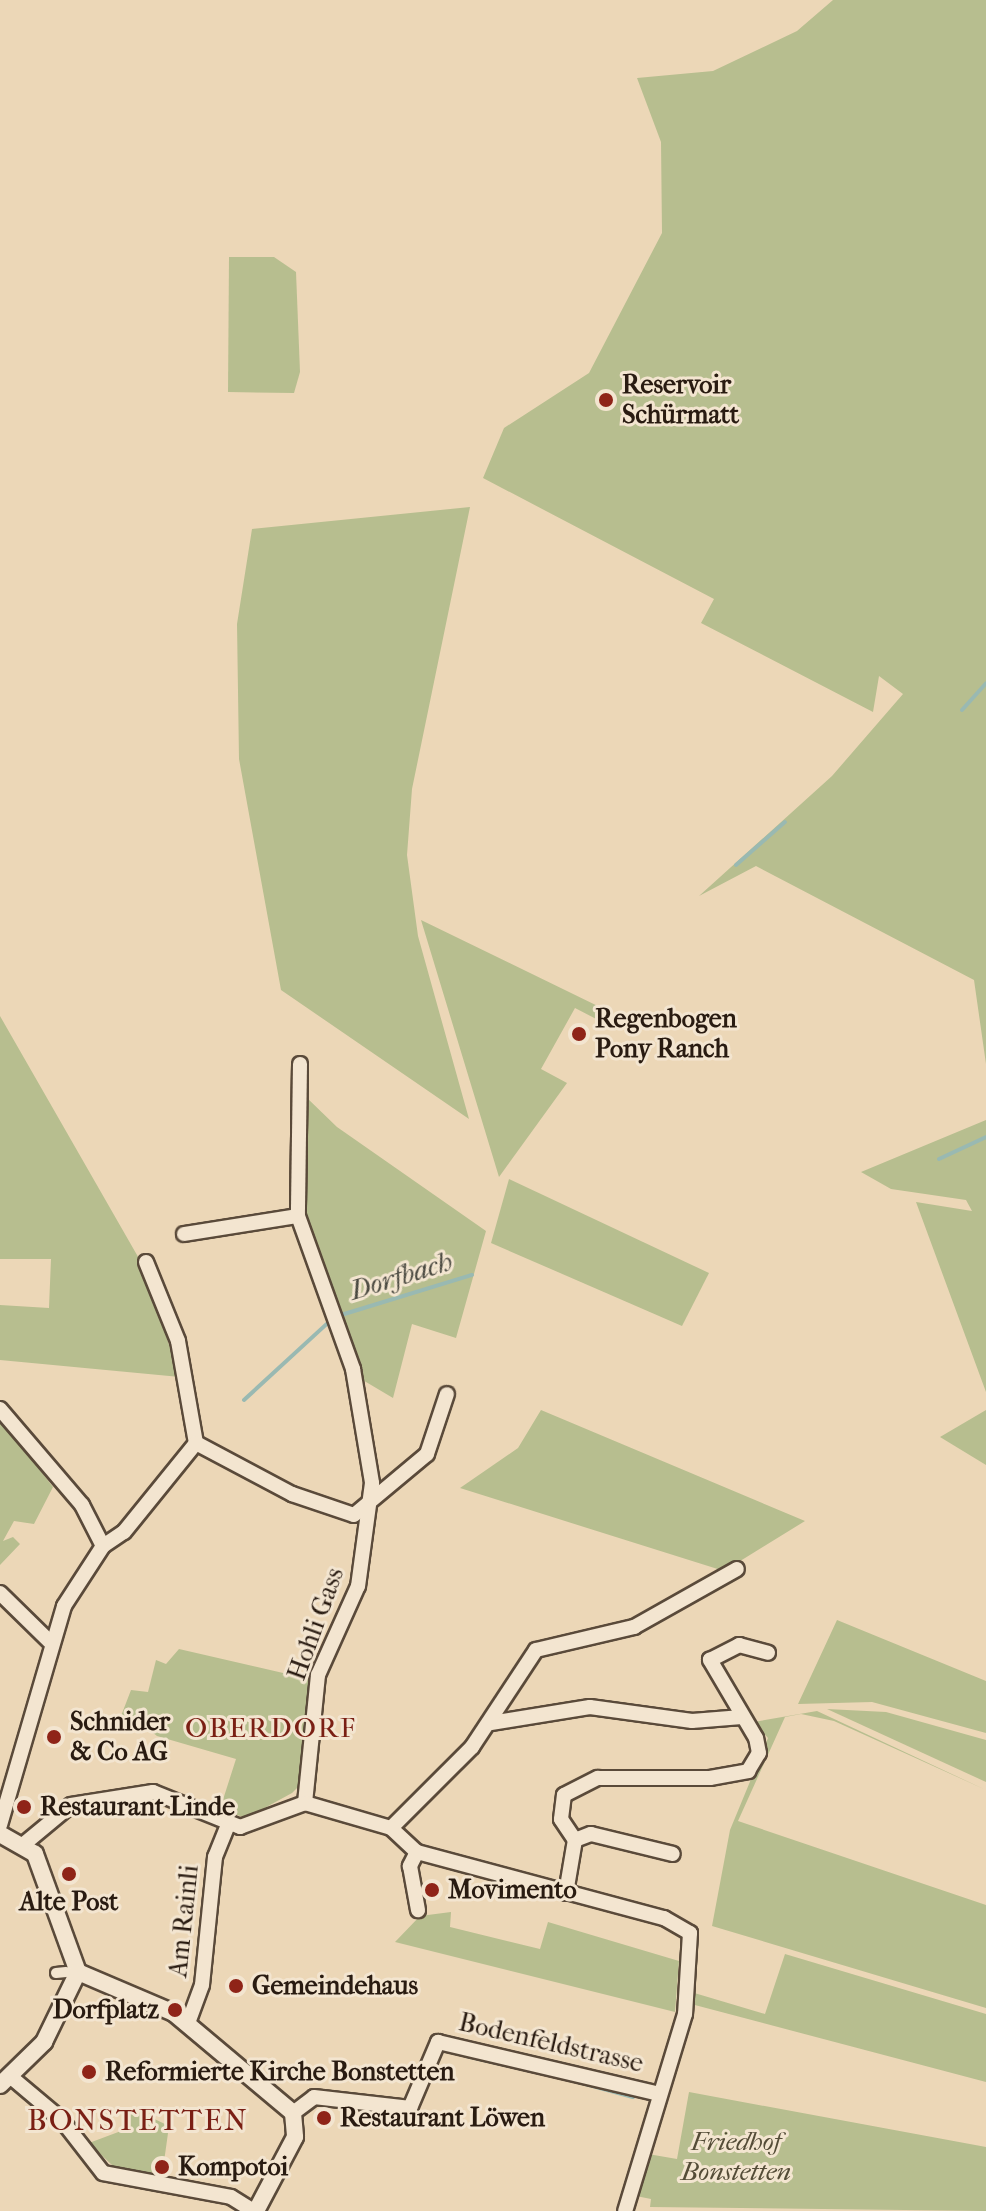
<!DOCTYPE html>
<html>
<head>
<meta charset="utf-8">
<style>
  body { margin:0 }
  #map { position:relative; width:986px; height:2211px; overflow:hidden; background:#ecd7b7; font-family:"IM FELL French Canon",serif }
  div>[style] { position:absolute }
  .green>* { inset:0; background:#b7be8f }
  .stream>* { height:4px; margin:-2px; padding:0 2px; transform-origin:2px; border-radius:2px; background:#99b9b2 }
  .roads { filter:drop-shadow(2px 0 #5a4a3a) drop-shadow(-2px 0 #5a4a3a) drop-shadow(0 2px #5a4a3a) drop-shadow(0 -2px #5a4a3a) }
  .pedestrian>* { height:10px; margin:-5px; padding:0 5px; transform-origin:5px; border-radius:5px; background:#f3e5d0 }
  .minor>* { height:14px; margin:-7px; padding:0 7px; transform-origin:7px; border-radius:7px; background:#f3e5d0 }
  .tertiary>* { height:16px; margin:-8px; padding:0 8px; transform-origin:8px; border-radius:8px; background:#f3e5d0 }
  .dots>* { width:22px; height:22px; translate:-50% -50%; box-sizing:border-box; border:4px solid #f3e5d0; border-radius:50% }
  span { translate:-50% -50%; white-space:nowrap; text-align:center; line-height:1.15; -webkit-text-stroke:6px #f3e5d0; paint-order:stroke }
  .poi-label { font-size:26px; color:#291b11; font-weight:700 }
  .left { translate:0 -50%; text-align:left }
  .right { translate:-100% -50%; text-align:right }
  .street-label { font-size:26px; color:#291b11 }
  .park-label { font-size:26px; color:#544c37; font-style:italic }
  .water-label { font-size:28px; color:#4b4a41; font-style:italic }
  .neighbourhood-label { font-size:28px; color:#7a1f14; letter-spacing:2px }
  .quarter-label { font-size:30px; color:#7a1f14; letter-spacing:2px }
</style>
</head>
<body>
<div id="map">
  <div class="green">
    <i style="clip-path:polygon(833px 0,986px 0,986px 1064px,974px 980px,756px 866px,699px 896px,832px 776px,903px 694px,879px 676px,873px 712px,701px 623px,714px 599px,483px 478px,504px 428px,589px 373px,662px 233px,661px 142px,637px 78px,713px 71px,797px 31px)"></i>
    <i style="clip-path:polygon(229px 257px,274px 257px,296px 272px,300px 372px,294px 393px,228px 392px)"></i>
    <i style="clip-path:polygon(470px 507px,412px 789px,407px 855px,418px 936px,469px 1119px,281px 990px,239px 759px,237px 624px,252px 529px)"></i>
    <i style="clip-path:polygon(421px 920px,608px 1011px,602px 1022px,575px 1008px,541px 1069px,567px 1083px,499px 1177px)"></i>
    <i style="clip-path:polygon(0 1016px,141px 1262px,180px 1377px,0 1360px,0 1305px,49px 1308px,51px 1259px,0 1259px)"></i>
    <i style="clip-path:polygon(306px 1097px,337px 1127px,486px 1231px,456px 1338px,412px 1324px,393px 1398px,361px 1379px,307px 1234px)"></i>
    <i style="clip-path:polygon(986px 1120px,986px 1392px,916px 1202px,972px 1211px,966px 1200px,891px 1189px,861px 1172px)"></i>
    <i style="clip-path:polygon(509px 1179px,709px 1273px,682px 1326px,491px 1243px)"></i>
    <i style="clip-path:polygon(541px 1410px,805px 1521px,724px 1571px,460px 1488px,518px 1448px)"></i>
    <i style="clip-path:polygon(986px 1410px,986px 1465px,940px 1437px)"></i>
    <i style="clip-path:polygon(0 1419px,53px 1487px,34px 1524px,14px 1521px,3px 1541px,13px 1537px,20px 1544px,0 1565px)"></i>
    <i style="clip-path:polygon(837px 1620px,986px 1681px,986px 1733px,872px 1702px,798px 1704px)"></i>
    <i style="clip-path:polygon(179px 1649px,309px 1679px,301px 1784px,292px 1793px,246px 1818px,220px 1809px,236px 1759px,157px 1736px,142px 1724px,136px 1728px,121px 1716px,131px 1690px,148px 1692px,156px 1660px,166px 1664px)"></i>
    <i style="clip-path:polygon(827px 1709px,886px 1712px,986px 1740px,986px 1782px)"></i>
    <i style="clip-path:polygon(817px 1711px,986px 1790px,834px 1721px,801px 1714px,785px 1717px,738px 1821px,986px 1905px,986px 2008px,712px 1926px,730px 1830px,768px 1738px,754px 1722px)"></i>
    <i style="clip-path:polygon(451px 1912px,450px 1927px,540px 1949px,548px 1922px,679px 1961px,675px 2012px,395px 1942px,420px 1916px)"></i>
    <i style="clip-path:polygon(785px 1954px,986px 2014px,986px 2082px,691px 2004px,691px 1992px,765px 2014px)"></i>
    <i style="clip-path:polygon(689px 2092px,986px 2147px,986px 2211px,650px 2207px,651px 2199px,636px 2196px,648px 2154px,677px 2159px)"></i>
    <i style="clip-path:polygon(140px 2112px,169px 2126px,163px 2169px,149px 2173px,114px 2167px,89px 2143px,121px 2131px,129px 2113px)"></i>
  </div>
  <div class="stream">
    <i style="left:962px;top:710px;width:36px;rotate:-48deg"></i>
    <i style="left:736px;top:865px;width:65px;rotate:-41.3deg"></i>
    <i style="left:939px;top:1159px;width:52px;rotate:-25.1deg"></i>
    <i style="left:341px;top:1315px;width:137px;rotate:-17deg"></i>
    <i style="left:244px;top:1400px;width:118px;rotate:-42.6deg"></i>
    <i style="left:466px;top:2056px;width:94px;rotate:12.9deg"></i>
    <i style="left:578px;top:2082px;width:57px;rotate:15.3deg"></i>
  </div>
  <div class="roads">
    <div class="pedestrian">
      <i style="left:56px;top:1973px;width:10px;rotate:-6deg"></i>
    </div>
    <div class="minor">
      <i style="left:300px;top:1064px;width:152px;rotate:90.8deg"></i>
      <i style="left:298px;top:1216px;width:163px;rotate:70.2deg"></i>
      <i style="left:353px;top:1369px;width:116px;rotate:80.5deg"></i>
      <i style="left:372px;top:1483px;width:104px;rotate:97.7deg"></i>
      <i style="left:358px;top:1586px;width:98px;rotate:114.2deg"></i>
      <i style="left:318px;top:1675px;width:129px;rotate:95.8deg"></i>
      <i style="left:184px;top:1234px;width:115px;rotate:-9deg"></i>
      <i style="left:146px;top:1262px;width:85px;rotate:67.9deg"></i>
      <i style="left:178px;top:1341px;width:104px;rotate:80deg"></i>
      <i style="left:0;top:1409px;width:126px;rotate:49.5deg"></i>
      <i style="left:82px;top:1505px;width:46px;rotate:62.9deg"></i>
      <i style="left:0;top:1593px;width:69px;rotate:44.4deg"></i>
      <i style="left:491px;top:1723px;width:100px;rotate:-9.2deg"></i>
      <i style="left:590px;top:1707px;width:103px;rotate:7.8deg"></i>
      <i style="left:692px;top:1721px;width:50px;rotate:-4.6deg"></i>
      <i style="left:0;top:1825px;width:228px;rotate:-73.7deg"></i>
      <i style="left:64px;top:1606px;width:72px;rotate:-57deg"></i>
      <i style="left:103px;top:1546px;width:25px;rotate:-34deg"></i>
      <i style="left:124px;top:1532px;width:114px;rotate:-51deg"></i>
      <i style="left:196px;top:1443px;width:109px;rotate:28deg"></i>
      <i style="left:292px;top:1494px;width:65px;rotate:18.7deg"></i>
      <i style="left:354px;top:1515px;width:95px;rotate:-39.9deg"></i>
      <i style="left:427px;top:1454px;width:63px;rotate:-71.6deg"></i>
      <i style="left:391px;top:1828px;width:35px;rotate:43deg"></i>
      <i style="left:417px;top:1852px;width:256px;rotate:15deg"></i>
      <i style="left:664px;top:1918px;width:30px;rotate:30deg"></i>
      <i style="left:690px;top:1933px;width:81px;rotate:93.5deg"></i>
      <i style="left:685px;top:2014px;width:206px;rotate:106.9deg"></i>
      <i style="left:391px;top:1828px;width:115px;rotate:-45deg"></i>
      <i style="left:472px;top:1747px;width:116px;rotate:-56.6deg"></i>
      <i style="left:536px;top:1650px;width:101px;rotate:-13.2deg"></i>
      <i style="left:634px;top:1627px;width:118px;rotate:-29.4deg"></i>
      <i style="left:575px;top:1840px;width:17px;rotate:-21deg"></i>
      <i style="left:591px;top:1834px;width:84px;rotate:13.7deg"></i>
      <i style="left:24px;top:1844px;width:61px;rotate:-39.7deg"></i>
      <i style="left:71px;top:1805px;width:83px;rotate:-9deg"></i>
      <i style="left:153px;top:1792px;width:94px;rotate:21.9deg"></i>
      <i style="left:240px;top:1827px;width:69px;rotate:-20.3deg"></i>
      <i style="left:305px;top:1803px;width:90px;rotate:16.2deg"></i>
      <i style="left:417px;top:1852px;width:16px;rotate:117deg"></i>
      <i style="left:410px;top:1866px;width:45px;rotate:79.7deg"></i>
      <i style="left:566px;top:1893px;width:54px;rotate:-80.4deg"></i>
      <i style="left:575px;top:1840px;width:25px;rotate:-124deg"></i>
      <i style="left:561px;top:1819px;width:24px;rotate:-83deg"></i>
      <i style="left:564px;top:1795px;width:38px;rotate:-27deg"></i>
      <i style="left:598px;top:1778px;width:112px"></i>
      <i style="left:710px;top:1778px;width:39px;rotate:-10deg"></i>
      <i style="left:748px;top:1771px;width:21px;rotate:-59deg"></i>
      <i style="left:759px;top:1753px;width:15px;rotate:-101deg"></i>
      <i style="left:756px;top:1738px;width:91px;rotate:-120.5deg"></i>
      <i style="left:710px;top:1660px;width:33px;rotate:-27deg"></i>
      <i style="left:739px;top:1645px;width:30px;rotate:15deg"></i>
      <i style="left:188px;top:2023px;width:40px;rotate:-69.8deg"></i>
      <i style="left:202px;top:1985px;width:129px;rotate:-84.2deg"></i>
      <i style="left:215px;top:1857px;width:35px;rotate:-68deg"></i>
      <i style="left:11px;top:2077px;width:65px;rotate:40deg"></i>
      <i style="left:61px;top:2119px;width:68px;rotate:52.1deg"></i>
      <i style="left:103px;top:2173px;width:130px;rotate:10.6deg"></i>
      <i style="left:231px;top:2197px;width:26px;rotate:32deg"></i>
      <i style="left:293px;top:2113px;width:26px;rotate:-37deg"></i>
      <i style="left:314px;top:2097px;width:97px;rotate:6.5deg"></i>
      <i style="left:410px;top:2108px;width:72px;rotate:-67deg"></i>
      <i style="left:438px;top:2042px;width:227px;rotate:13.2deg"></i>
    </div>
    <div class="tertiary">
      <i style="left:0;top:1834px;width:40px;rotate:29.7deg"></i>
      <i style="left:35px;top:1854px;width:126px;rotate:70deg"></i>
      <i style="left:78px;top:1972px;width:104px;rotate:23.1deg"></i>
      <i style="left:174px;top:2013px;width:155px;rotate:40deg"></i>
      <i style="left:293px;top:2113px;width:24px;rotate:85deg"></i>
      <i style="left:295px;top:2137px;width:84px;rotate:117.8deg"></i>
      <i style="left:0;top:2085px;width:62px;rotate:-44.3deg"></i>
      <i style="left:44px;top:2042px;width:78px;rotate:-64.1deg"></i>
    </div>
  </div>
  <div class="dots">
    <i style="left:606px;top:400px;background:#8f2418"></i>
    <i style="left:579px;top:1034px;background:#8f2418"></i>
    <i style="left:54px;top:1737px;background:#8f2418"></i>
    <i style="left:24px;top:1807px;background:#8f2418"></i>
    <i style="left:69px;top:1874px;background:#8f2418"></i>
    <i style="left:432px;top:1890px;background:#8f2418"></i>
    <i style="left:236px;top:1986px;background:#8f2418"></i>
    <i style="left:175px;top:2010px;background:#8f2418"></i>
    <i style="left:89px;top:2072px;background:#8f2418"></i>
    <i style="left:324px;top:2118px;background:#8f2418"></i>
    <i style="left:162px;top:2167px;background:#8f2418"></i>
  </div>
  <div class="poi-label">
    <span class="left" style="left:622px;top:400px">Reservoir<br>Schürmatt</span>
    <span class="left" style="left:595px;top:1034px">Regenbogen<br>Pony Ranch</span>
    <span class="left" style="left:70px;top:1737px">Schnider<br>&amp; Co AG</span>
    <span class="left" style="left:40px;top:1807px">Restaurant Linde</span>
    <span class="left" style="left:448px;top:1890px">Movimento</span>
    <span style="left:69px;top:1902px">Alte Post</span>
    <span class="left" style="left:252px;top:1986px">Gemeindehaus</span>
    <span class="right" style="left:159px;top:2010px">Dorfplatz</span>
    <span class="left" style="left:105px;top:2072px">Reformierte Kirche Bonstetten</span>
    <span class="left" style="left:340px;top:2118px">Restaurant Löwen</span>
    <span class="left" style="left:178px;top:2167px">Kompotoi</span>
  </div>
  <div class="street-label">
    <span style="left:316px;top:1624px;rotate:-70deg">Hohli Gass</span>
    <span style="left:184px;top:1921px;rotate:-84deg">Am Rainli</span>
    <span style="left:551px;top:2043px;rotate:13deg">Bodenfeldstrasse</span>
  </div>
  <div class="park-label">
    <span style="left:736px;top:2157px">Friedhof<br>Bonstetten</span>
  </div>
  <div class="water-label">
    <span style="left:401px;top:1276px;rotate:-17deg">Dorfbach</span>
  </div>
  <div class="neighbourhood-label">
    <span style="left:271px;top:1728px">OBERDORF</span>
  </div>
  <div class="quarter-label">
    <span style="left:138px;top:2121px">BONSTETTEN</span>
  </div>
</div>
</body>
</html>
